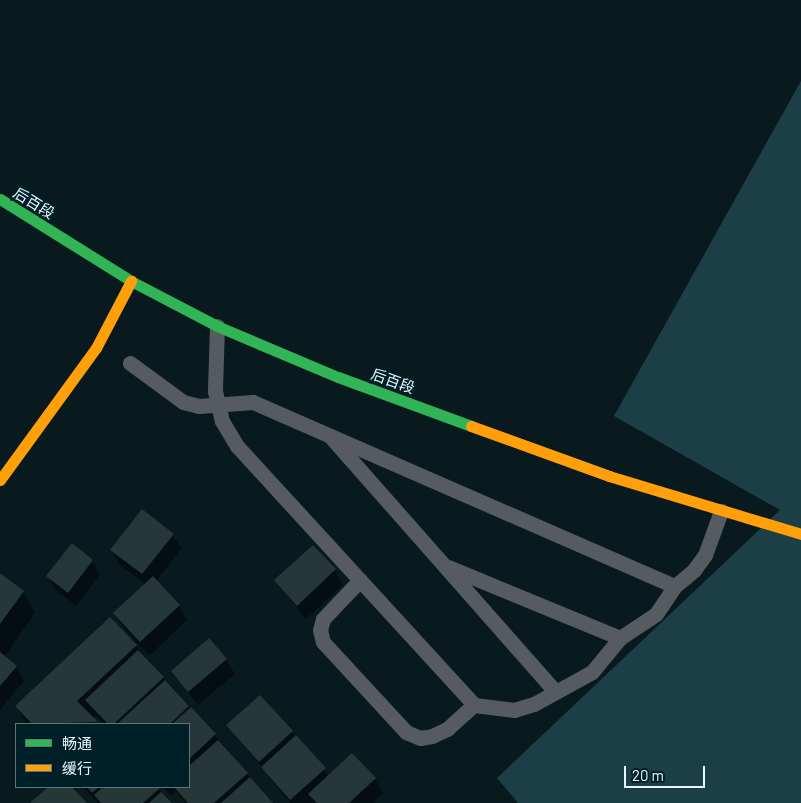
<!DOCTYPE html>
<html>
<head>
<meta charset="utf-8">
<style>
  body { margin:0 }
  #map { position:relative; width:801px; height:803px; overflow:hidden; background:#091a1e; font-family:Barlow,"Noto Sans SC",sans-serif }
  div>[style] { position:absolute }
  .green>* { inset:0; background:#1c3e47 }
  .shadow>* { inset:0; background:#0007 }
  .building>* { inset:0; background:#263738 }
  .lane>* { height:15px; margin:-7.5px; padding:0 7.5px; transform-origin:7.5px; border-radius:7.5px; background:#555b5f }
  .fast>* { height:11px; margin:-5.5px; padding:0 5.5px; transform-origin:5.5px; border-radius:5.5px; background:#30b455 }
  .slow>* { height:11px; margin:-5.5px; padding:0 5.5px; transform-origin:5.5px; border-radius:5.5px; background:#ff9f0a }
  span { translate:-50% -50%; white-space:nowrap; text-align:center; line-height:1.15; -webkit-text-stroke:5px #001f27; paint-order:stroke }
  .street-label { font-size:15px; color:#e7f9fd }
  .legend { position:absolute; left:15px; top:723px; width:175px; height:65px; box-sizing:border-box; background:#001f27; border:1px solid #5c767d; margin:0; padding:6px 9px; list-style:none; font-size:15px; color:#e7f9fd }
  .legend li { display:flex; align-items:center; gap:10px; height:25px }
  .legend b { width:25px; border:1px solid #5c767d }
  .scale { position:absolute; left:624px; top:766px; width:81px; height:22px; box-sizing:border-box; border:2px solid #e7f9fd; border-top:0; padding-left:6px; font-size:15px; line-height:18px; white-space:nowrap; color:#e7f9fd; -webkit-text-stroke:4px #001f27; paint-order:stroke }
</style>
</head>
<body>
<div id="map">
  <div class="green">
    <i style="clip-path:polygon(801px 81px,801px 803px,518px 803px,497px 778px,780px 510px,614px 416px)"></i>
  </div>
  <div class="shadow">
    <i style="clip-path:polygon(173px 535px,181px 549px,156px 581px,179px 606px,187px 620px,149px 656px,123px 627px,114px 613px,146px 585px,120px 565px,111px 550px)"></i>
    <i style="clip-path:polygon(312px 546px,335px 570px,343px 585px,306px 619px,276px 581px)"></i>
    <i style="clip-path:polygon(92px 561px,100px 575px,76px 606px,56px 590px,48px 576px)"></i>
    <i style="clip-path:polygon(0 575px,23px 592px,35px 613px,4px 657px,16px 667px,24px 681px,0 710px)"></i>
    <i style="clip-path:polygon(136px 646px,215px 735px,271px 803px,185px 803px,176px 791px,171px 796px,163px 787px,189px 787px,189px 724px,104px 724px,96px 716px,93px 718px,98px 724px,27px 724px,16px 706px)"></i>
    <i style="clip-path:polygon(226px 659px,235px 674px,198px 705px,172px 671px)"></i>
    <i style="clip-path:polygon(228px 725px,292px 732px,329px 776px,375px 779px,383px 793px,373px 803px,290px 803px)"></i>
    <i style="clip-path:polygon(83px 787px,157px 787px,170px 803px,98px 803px)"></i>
  </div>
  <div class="building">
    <i style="clip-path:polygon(142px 509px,174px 534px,142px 574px,110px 550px)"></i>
    <i style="clip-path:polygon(72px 543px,93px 560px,68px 593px,46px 576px)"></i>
    <i style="clip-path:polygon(313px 545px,336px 569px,297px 606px,274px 580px)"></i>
    <i style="clip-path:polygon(0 573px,24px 591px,0 624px)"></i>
    <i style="clip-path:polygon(153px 576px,180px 605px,140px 642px,113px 613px)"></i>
    <i style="clip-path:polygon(110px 617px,137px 645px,77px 701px,98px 722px,32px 724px,15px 706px)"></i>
    <i style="clip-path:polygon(209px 638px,227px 659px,188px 692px,171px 671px)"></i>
    <i style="clip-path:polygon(138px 650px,164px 677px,114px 724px,108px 724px,85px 700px)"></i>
    <i style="clip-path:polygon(0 652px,17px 666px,0 686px)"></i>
    <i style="clip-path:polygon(165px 680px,189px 706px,170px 724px,117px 724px)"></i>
    <i style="clip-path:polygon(260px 695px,293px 731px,259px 762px,226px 725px)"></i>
    <i style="clip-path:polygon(191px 707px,216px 734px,189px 759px,189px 724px,172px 724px)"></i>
    <i style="clip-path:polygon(296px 735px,326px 768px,290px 800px,261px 767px)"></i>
    <i style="clip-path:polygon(218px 740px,248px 773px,214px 803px,188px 803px,174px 787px,189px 787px,189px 766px)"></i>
    <i style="clip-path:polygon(352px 753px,376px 778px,349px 803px,317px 803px,308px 794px)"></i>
    <i style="clip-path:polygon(250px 777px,273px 803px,221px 803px)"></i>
    <i style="clip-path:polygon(48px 787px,72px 787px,87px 803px,30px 803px)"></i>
    <i style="clip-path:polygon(87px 787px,99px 787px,92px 793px)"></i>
    <i style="clip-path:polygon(103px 787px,159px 787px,160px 788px,143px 803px,101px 803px,94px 795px)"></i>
    <i style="clip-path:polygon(161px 792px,172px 803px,149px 803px)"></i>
  </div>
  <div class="lane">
    <i style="left:217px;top:326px;width:65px;rotate:91.8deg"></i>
    <i style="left:215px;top:391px;width:31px;rotate:77deg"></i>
    <i style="left:222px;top:421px;width:29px;rotate:59deg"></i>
    <i style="left:237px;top:446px;width:351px;rotate:47.5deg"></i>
    <i style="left:130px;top:363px;width:66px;rotate:36.3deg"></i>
    <i style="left:183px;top:402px;width:16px;rotate:14deg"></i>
    <i style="left:199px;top:406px;width:54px;rotate:-4.2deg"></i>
    <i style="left:253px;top:402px;width:460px;rotate:23.6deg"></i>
    <i style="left:330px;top:436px;width:340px;rotate:48.6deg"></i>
    <i style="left:448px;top:567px;width:186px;rotate:22.4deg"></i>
    <i style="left:360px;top:580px;width:54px;rotate:133.5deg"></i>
    <i style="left:323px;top:619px;width:11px;rotate:105deg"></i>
    <i style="left:320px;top:630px;width:12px;rotate:76deg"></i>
    <i style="left:323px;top:642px;width:122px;rotate:47.3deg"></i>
    <i style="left:406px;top:732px;width:15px;rotate:23deg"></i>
    <i style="left:420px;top:738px;width:12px;rotate:-9deg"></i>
    <i style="left:432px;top:736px;width:17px;rotate:-25deg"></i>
    <i style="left:447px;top:729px;width:36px;rotate:-42deg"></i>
    <i style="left:474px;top:705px;width:40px;rotate:7.1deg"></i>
    <i style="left:514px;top:710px;width:21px;rotate:-17deg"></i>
    <i style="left:534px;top:704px;width:66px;rotate:-28.9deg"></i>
    <i style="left:592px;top:672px;width:44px;rotate:-50.5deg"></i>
    <i style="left:620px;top:638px;width:43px;rotate:-33.7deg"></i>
    <i style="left:656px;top:614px;width:34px;rotate:-56deg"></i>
    <i style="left:675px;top:586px;width:25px;rotate:-40deg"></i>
    <i style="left:694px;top:570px;width:19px;rotate:-54deg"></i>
    <i style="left:705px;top:555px;width:47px;rotate:-70deg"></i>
  </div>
  <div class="fast">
    <i style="left:0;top:199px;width:155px;rotate:32deg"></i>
    <i style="left:131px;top:281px;width:97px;rotate:27.6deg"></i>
    <i style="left:217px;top:326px;width:131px;rotate:22.9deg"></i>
    <i style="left:338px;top:377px;width:142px;rotate:20.2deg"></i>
  </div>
  <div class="slow">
    <i style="left:471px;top:426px;width:147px;rotate:19.9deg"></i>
    <i style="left:609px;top:476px;width:201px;rotate:16.8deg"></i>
    <i style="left:0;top:480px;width:163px;rotate:-54deg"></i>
    <i style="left:96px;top:348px;width:76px;rotate:-62.4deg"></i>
  </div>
  <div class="street-label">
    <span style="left:34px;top:203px;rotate:32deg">后百段</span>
    <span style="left:393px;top:381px;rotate:20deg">后百段</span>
  </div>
  <ul class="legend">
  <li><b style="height:6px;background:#30b455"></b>畅通</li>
  <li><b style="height:6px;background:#ff9f0a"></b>缓行</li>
  </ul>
  <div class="scale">20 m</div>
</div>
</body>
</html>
